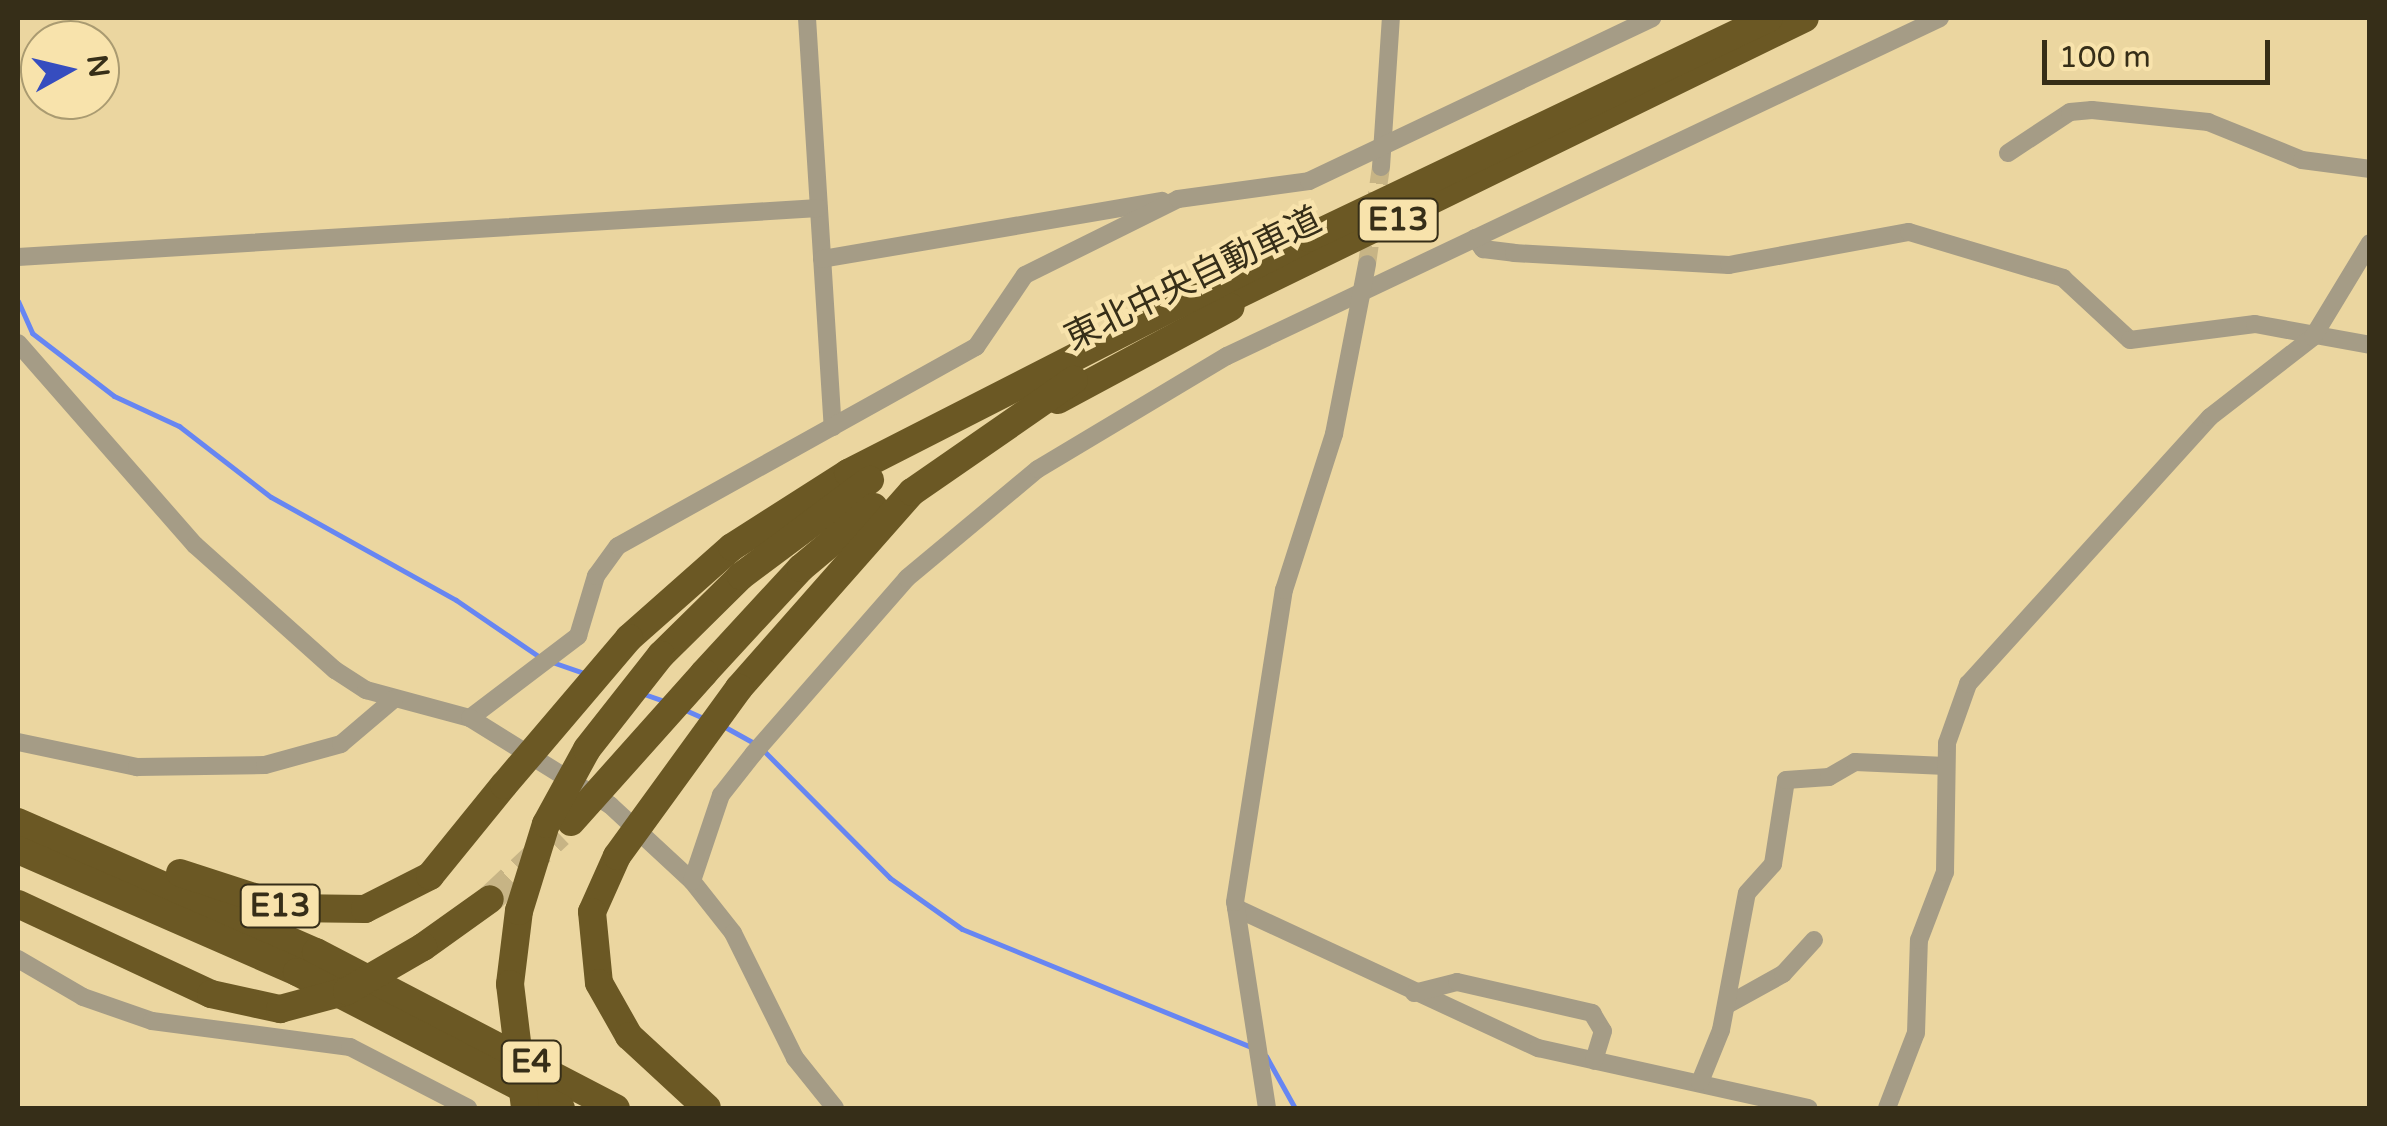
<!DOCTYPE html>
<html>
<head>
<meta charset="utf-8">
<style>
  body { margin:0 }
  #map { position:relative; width:2387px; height:1126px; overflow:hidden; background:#ebd6a0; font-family:"Varela Round","Noto Sans JP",sans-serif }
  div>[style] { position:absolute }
  .stream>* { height:5px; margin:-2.5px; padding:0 2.5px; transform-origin:2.5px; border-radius:2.5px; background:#6786f2 }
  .minor-tunnel>* { height:18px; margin-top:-9px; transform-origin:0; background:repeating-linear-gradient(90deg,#c7b485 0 18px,transparent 0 27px) }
  .highway-tunnel>* { height:28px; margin-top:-14px; transform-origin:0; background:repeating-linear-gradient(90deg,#c7b485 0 28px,transparent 0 42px) }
  .minor>* { height:18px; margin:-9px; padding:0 9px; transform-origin:9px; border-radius:9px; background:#a59c86 }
  .highway>* { height:28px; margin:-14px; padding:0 14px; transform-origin:14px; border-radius:14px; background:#6b5824 }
  .highway-bridge>* { height:28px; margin:-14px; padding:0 14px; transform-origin:14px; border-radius:14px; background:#6b5824 }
  span { translate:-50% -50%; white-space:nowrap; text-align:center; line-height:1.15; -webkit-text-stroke:9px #f8e3ac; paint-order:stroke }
  .shield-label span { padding:2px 8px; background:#f8e3ac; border:2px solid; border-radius:8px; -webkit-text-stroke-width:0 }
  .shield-label { font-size:32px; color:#362e18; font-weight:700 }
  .street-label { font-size:35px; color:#362e18 }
  .frame { position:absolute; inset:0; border:20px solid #362e18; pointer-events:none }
  .north { position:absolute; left:20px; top:20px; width:100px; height:100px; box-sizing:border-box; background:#f8e3ac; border:2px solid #aa9b71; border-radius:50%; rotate:82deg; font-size:28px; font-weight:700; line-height:40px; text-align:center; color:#362e18 }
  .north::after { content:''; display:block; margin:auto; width:35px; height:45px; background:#364dbf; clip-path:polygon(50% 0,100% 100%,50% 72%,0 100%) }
  .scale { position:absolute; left:2042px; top:40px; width:228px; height:45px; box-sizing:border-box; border:5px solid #362e18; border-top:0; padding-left:12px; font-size:30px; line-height:35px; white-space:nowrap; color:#362e18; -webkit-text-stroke:8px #f8e3ac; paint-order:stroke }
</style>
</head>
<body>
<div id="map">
  <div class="stream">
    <i style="left:18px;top:301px;width:35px;rotate:66deg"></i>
    <i style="left:32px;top:333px;width:103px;rotate:37.5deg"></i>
    <i style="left:114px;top:396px;width:72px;rotate:24.8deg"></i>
    <i style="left:179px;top:426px;width:116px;rotate:37.7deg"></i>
    <i style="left:271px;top:497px;width:212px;rotate:29.1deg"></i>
    <i style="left:456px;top:600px;width:103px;rotate:34.3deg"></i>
    <i style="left:552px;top:662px;width:34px;rotate:19deg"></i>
    <i style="left:641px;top:693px;width:24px;rotate:19deg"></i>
    <i style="left:683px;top:709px;width:24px;rotate:24deg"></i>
    <i style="left:725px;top:727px;width:33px;rotate:29deg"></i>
    <i style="left:763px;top:750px;width:180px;rotate:45.2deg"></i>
    <i style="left:890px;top:878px;width:88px;rotate:35.3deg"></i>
    <i style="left:962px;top:929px;width:314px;rotate:22.2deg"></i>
    <i style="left:1266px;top:1056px;width:60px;rotate:60.9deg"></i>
  </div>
  <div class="minor-tunnel">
    <i style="left:1367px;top:264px;width:98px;rotate:-81.8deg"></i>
  </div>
  <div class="highway-tunnel">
    <i style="left:490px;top:899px;width:95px;rotate:-43.3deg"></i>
  </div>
  <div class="minor">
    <i style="left:807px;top:18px;width:410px;rotate:86.4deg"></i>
    <i style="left:2008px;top:153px;width:74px;rotate:-33.5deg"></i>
    <i style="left:2070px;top:112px;width:22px;rotate:-5deg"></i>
    <i style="left:2092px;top:110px;width:117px;rotate:5.9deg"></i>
    <i style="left:2208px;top:122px;width:101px;rotate:22deg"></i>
    <i style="left:2302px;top:160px;width:69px;rotate:7.5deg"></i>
    <i style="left:1381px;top:167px;width:149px;rotate:-86.2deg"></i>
    <i style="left:1475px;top:238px;width:14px;rotate:54deg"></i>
    <i style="left:1483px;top:249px;width:31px;rotate:7deg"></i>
    <i style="left:1514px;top:253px;width:215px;rotate:3.2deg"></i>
    <i style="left:1729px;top:265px;width:183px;rotate:-10.4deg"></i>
    <i style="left:1909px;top:232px;width:161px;rotate:16.6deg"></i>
    <i style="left:2063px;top:278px;width:91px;rotate:42.8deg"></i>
    <i style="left:2130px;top:340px;width:126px;rotate:-7.3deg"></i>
    <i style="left:2255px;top:324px;width:117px;rotate:10.3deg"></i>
    <i style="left:18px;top:257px;width:802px;rotate:-3.5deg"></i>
    <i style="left:822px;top:259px;width:345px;rotate:-9.7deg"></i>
    <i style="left:18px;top:343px;width:269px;rotate:48.8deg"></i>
    <i style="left:195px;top:545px;width:188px;rotate:41.8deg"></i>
    <i style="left:335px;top:670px;width:37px;rotate:33deg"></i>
    <i style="left:366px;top:690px;width:108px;rotate:15.1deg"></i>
    <i style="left:470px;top:718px;width:136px;rotate:-37.2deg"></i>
    <i style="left:578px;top:636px;width:63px;rotate:-73.3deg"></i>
    <i style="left:596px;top:576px;width:37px;rotate:-54deg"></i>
    <i style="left:618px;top:546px;width:410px;rotate:-29.1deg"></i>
    <i style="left:976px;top:347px;width:87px;rotate:-55.8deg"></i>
    <i style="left:1025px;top:275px;width:171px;rotate:-26.4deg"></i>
    <i style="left:1178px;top:199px;width:132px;rotate:-7.8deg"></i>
    <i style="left:1309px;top:181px;width:380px;rotate:-25.4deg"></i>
    <i style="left:470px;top:718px;width:165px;rotate:31.9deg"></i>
    <i style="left:610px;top:805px;width:112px;rotate:42.8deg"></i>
    <i style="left:692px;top:881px;width:66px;rotate:51.7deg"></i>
    <i style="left:733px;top:933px;width:140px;rotate:63.6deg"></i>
    <i style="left:795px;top:1058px;width:64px;rotate:51.3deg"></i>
    <i style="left:18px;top:742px;width:122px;rotate:11.9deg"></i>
    <i style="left:137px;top:767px;width:128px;rotate:-0.9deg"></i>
    <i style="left:265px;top:765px;width:79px;rotate:-15.4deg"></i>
    <i style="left:341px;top:744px;width:70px;rotate:-40.3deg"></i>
    <i style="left:692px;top:881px;width:91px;rotate:-71.4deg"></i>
    <i style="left:721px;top:795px;width:53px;rotate:-51.8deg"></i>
    <i style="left:754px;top:753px;width:232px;rotate:-48.8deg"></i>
    <i style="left:907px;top:578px;width:170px;rotate:-39.8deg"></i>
    <i style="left:1038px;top:469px;width:220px;rotate:-30.9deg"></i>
    <i style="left:1227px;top:356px;width:789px;rotate:-25.36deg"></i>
    <i style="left:1236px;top:908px;width:333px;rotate:24.9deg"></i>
    <i style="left:1538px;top:1048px;width:277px;rotate:12.5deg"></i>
    <i style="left:18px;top:959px;width:75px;rotate:30.3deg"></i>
    <i style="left:83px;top:997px;width:73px;rotate:19.2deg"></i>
    <i style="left:152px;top:1021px;width:200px;rotate:7.5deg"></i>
    <i style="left:350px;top:1047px;width:133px;rotate:27.3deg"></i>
    <i style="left:1414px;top:993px;width:44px;rotate:-14.3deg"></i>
    <i style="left:1457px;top:982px;width:139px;rotate:12.9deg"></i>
    <i style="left:1592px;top:1013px;width:21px;rotate:59deg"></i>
    <i style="left:1603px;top:1031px;width:31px;rotate:107deg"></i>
    <i style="left:1727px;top:1005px;width:64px;rotate:-29deg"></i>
    <i style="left:1783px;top:974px;width:46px;rotate:-47.6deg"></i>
    <i style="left:1700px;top:1082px;width:56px;rotate:-68deg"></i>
    <i style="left:1721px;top:1030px;width:139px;rotate:-79.3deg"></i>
    <i style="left:1747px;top:893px;width:39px;rotate:-48deg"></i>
    <i style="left:1773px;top:864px;width:85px;rotate:-81.2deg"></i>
    <i style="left:1786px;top:780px;width:43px;rotate:-4deg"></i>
    <i style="left:1829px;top:777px;width:30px;rotate:-30deg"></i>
    <i style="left:1855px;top:762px;width:91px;rotate:2.5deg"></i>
    <i style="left:1267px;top:1108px;width:208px;rotate:-98.8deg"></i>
    <i style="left:1235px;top:902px;width:316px;rotate:-81.1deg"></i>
    <i style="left:1284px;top:590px;width:164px;rotate:-72.2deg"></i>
    <i style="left:1334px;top:434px;width:173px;rotate:-79deg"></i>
    <i style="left:1887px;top:1108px;width:80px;rotate:-68.9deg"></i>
    <i style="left:1916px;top:1033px;width:93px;rotate:-88.2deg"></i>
    <i style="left:1919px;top:940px;width:73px;rotate:-69.1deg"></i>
    <i style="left:1945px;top:872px;width:129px;rotate:-89.1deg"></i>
    <i style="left:1947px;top:743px;width:63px;rotate:-70.4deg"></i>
    <i style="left:1968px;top:684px;width:360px;rotate:-47.8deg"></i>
    <i style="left:2210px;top:417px;width:130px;rotate:-37.8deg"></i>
    <i style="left:2313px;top:337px;width:110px;rotate:-58.8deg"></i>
  </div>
  <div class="highway">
    <i style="left:1209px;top:309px;width:663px;rotate:-26.02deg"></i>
    <i style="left:1058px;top:400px;width:196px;rotate:-28.3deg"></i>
    <i style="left:629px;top:638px;width:137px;rotate:-41.5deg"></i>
    <i style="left:732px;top:547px;width:138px;rotate:-32.5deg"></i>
    <i style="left:848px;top:473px;width:517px;rotate:-27.06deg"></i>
    <i style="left:1308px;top:238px;width:511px;rotate:-25.51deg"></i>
    <i style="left:661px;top:655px;width:112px;rotate:-44.6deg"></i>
    <i style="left:741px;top:576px;width:161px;rotate:-36.7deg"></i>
    <i style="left:704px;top:673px;width:143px;rotate:-47.3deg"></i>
    <i style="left:801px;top:568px;width:95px;rotate:-39.9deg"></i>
    <i style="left:739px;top:688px;width:261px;rotate:-48.6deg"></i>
    <i style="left:912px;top:492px;width:197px;rotate:-34.7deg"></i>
    <i style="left:18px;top:822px;width:325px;rotate:23.6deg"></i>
    <i style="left:316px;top:952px;width:338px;rotate:27.5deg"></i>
    <i style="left:18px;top:850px;width:305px;rotate:23.6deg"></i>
    <i style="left:297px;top:972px;width:297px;rotate:27.3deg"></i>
    <i style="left:617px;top:856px;width:61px;rotate:114.1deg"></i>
    <i style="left:592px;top:912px;width:71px;rotate:84.4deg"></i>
    <i style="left:599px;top:983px;width:61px;rotate:60.5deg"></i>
    <i style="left:629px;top:1036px;width:106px;rotate:42.7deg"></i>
    <i style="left:180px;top:873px;width:114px;rotate:18deg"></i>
    <i style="left:288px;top:908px;width:77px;rotate:0.7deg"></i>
    <i style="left:365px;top:909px;width:73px;rotate:-26.9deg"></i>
    <i style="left:430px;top:876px;width:117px;rotate:-50.9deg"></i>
    <i style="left:18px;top:904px;width:213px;rotate:25deg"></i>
    <i style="left:211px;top:994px;width:71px;rotate:12.3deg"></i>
    <i style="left:423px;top:947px;width:82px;rotate:-35.6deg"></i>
    <i style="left:510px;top:984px;width:74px;rotate:-83deg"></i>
    <i style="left:519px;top:911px;width:91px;rotate:-72.8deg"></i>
  </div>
  <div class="highway-bridge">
    <i style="left:504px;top:785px;width:193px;rotate:-49.6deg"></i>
    <i style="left:571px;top:822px;width:200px;rotate:-48.2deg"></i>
    <i style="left:546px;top:824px;width:85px;rotate:-61.3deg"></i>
    <i style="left:587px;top:749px;width:120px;rotate:-51.8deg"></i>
    <i style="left:617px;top:856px;width:208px;rotate:-54deg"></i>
    <i style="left:510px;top:984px;width:125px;rotate:83.1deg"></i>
    <i style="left:280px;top:1009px;width:69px;rotate:-15deg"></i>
    <i style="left:347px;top:991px;width:88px;rotate:-30.1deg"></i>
  </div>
  <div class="shield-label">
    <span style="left:1398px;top:220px">E13</span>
    <span style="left:280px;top:906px">E13</span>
    <span style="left:531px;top:1062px">E4</span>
  </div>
  <div class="street-label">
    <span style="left:1193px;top:279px;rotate:-26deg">東北中央自動車道</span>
  </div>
  <div class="frame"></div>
  <div class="north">N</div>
  <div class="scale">100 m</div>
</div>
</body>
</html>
